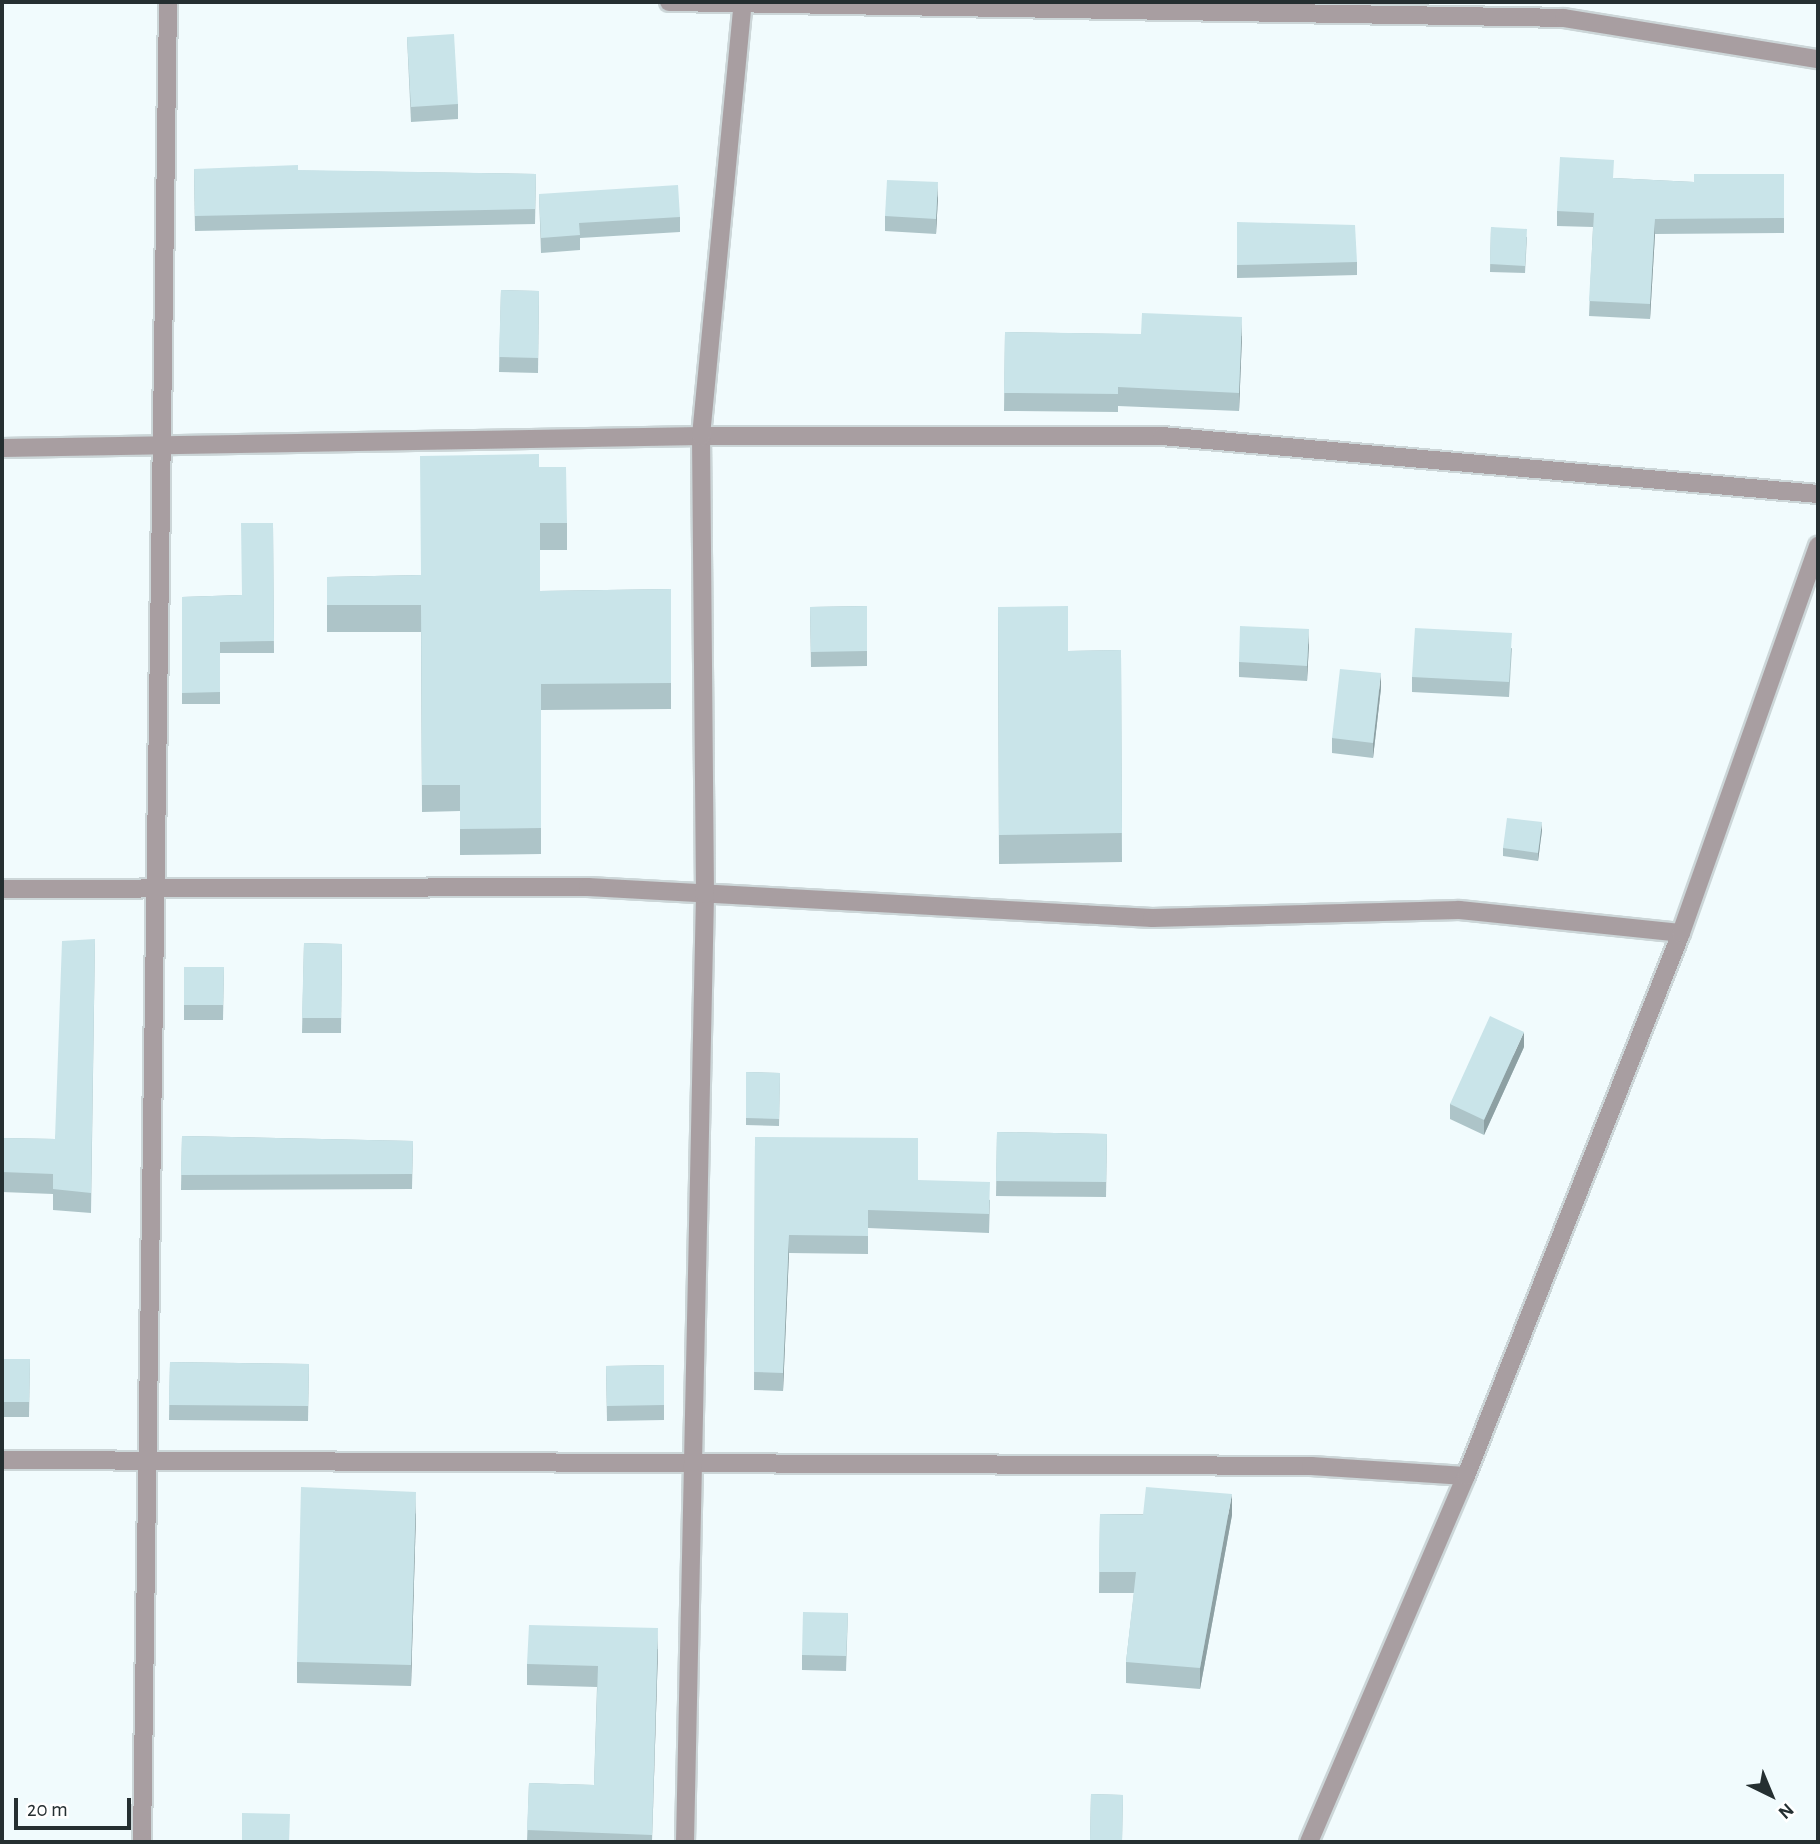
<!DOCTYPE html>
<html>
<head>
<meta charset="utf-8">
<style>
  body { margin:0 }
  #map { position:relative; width:1820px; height:1844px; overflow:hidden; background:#f1fbfd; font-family:"Alegreya Sans",sans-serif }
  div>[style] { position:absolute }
  .roads { filter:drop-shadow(2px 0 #ccd6d8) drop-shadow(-2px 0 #ccd6d8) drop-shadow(0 2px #ccd6d8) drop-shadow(0 -2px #ccd6d8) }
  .minor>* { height:18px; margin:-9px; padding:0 9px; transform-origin:9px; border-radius:9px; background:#a89ea1 }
  .wall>* { inset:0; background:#adc4c8 }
  .shaded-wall>* { inset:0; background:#8da0a3 }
  .building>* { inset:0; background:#c9e4e9 }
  span { translate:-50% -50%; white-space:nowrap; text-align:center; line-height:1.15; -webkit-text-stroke:5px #fff; paint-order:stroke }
  .frame { position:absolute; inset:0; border:4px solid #252f31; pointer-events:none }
  .north { position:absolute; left:1736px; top:1760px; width:70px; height:70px; -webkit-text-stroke:5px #fff; paint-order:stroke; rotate:137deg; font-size:19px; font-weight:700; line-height:28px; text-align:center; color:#252f31 }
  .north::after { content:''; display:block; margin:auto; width:24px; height:32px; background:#252f31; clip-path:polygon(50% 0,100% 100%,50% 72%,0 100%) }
  .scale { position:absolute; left:14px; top:1798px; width:117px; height:32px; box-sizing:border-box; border:4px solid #252f31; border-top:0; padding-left:9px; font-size:21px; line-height:24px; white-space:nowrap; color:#252f31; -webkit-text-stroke:5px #fff; paint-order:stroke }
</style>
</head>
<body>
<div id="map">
  <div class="roads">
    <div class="minor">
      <i style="left:669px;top:2px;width:895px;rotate:1.02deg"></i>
      <i style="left:1564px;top:18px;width:257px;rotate:9.2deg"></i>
      <i style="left:2px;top:448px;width:699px;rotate:-0.98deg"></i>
      <i style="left:701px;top:436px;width:461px"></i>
      <i style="left:1162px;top:436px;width:659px;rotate:5.05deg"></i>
      <i style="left:2px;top:889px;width:586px;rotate:-0.2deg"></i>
      <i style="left:588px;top:887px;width:565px;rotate:3.15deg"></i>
      <i style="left:1152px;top:918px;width:307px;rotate:-1.5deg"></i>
      <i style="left:1459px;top:910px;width:223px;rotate:5.9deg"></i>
      <i style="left:2px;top:1460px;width:1309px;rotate:0.26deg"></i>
      <i style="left:1311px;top:1466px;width:155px;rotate:3.7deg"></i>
      <i style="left:142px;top:1842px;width:1840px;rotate:-89.19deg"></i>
      <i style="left:685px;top:1842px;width:948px;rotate:-88.79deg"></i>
      <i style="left:705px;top:894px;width:458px;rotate:-90.5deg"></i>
      <i style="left:701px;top:436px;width:436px;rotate:-84.5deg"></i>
      <i style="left:1309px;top:1842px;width:398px;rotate:-66.8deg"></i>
      <i style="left:1466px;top:1476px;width:584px;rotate:-68.4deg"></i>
      <i style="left:1681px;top:933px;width:411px;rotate:-70.5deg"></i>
    </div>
  </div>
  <div class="wall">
    <i style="clip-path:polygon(407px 37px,458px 104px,458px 119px,411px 122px)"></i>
    <i style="clip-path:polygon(194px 169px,536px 174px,535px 224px,195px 231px)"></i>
    <i style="clip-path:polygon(1784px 174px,1784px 233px,1655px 234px,1650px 319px,1589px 316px,1593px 227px,1557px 226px,1557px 211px,1614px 178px,1694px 182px)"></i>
    <i style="clip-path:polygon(539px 194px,680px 217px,680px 232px,580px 238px,580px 250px,541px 253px)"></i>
    <i style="clip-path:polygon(938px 197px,936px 234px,885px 231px,885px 216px)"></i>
    <i style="clip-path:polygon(1237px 222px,1357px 262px,1357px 275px,1237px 278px)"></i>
    <i style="clip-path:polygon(1491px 227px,1527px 237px,1525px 273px,1490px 272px)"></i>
    <i style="clip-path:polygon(501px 290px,539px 291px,538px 373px,499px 372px)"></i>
    <i style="clip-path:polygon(1005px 332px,1242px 336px,1239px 411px,1118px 406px,1118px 412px,1004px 411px)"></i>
    <i style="clip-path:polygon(539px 467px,567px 523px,567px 550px,540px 550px,540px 591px,671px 589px,671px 709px,541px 710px,541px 854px,460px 855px,460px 811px,422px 812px,421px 632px,327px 632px,327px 577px,421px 575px)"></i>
    <i style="clip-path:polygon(273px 523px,274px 653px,220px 653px,220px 704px,182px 704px,182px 597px,242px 595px)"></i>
    <i style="clip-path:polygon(867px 606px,867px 666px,811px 667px,810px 607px)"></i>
    <i style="clip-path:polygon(998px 607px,1068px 651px,1121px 650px,1122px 862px,999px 864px)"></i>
    <i style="clip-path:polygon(1309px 644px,1307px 681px,1239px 677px,1239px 662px)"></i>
    <i style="clip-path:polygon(1512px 648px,1509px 697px,1412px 692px,1412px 677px)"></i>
    <i style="clip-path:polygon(1381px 688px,1373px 758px,1332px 753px,1332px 738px)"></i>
    <i style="clip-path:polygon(1542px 830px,1538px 861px,1503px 856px,1503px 848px)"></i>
    <i style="clip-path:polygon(95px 939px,91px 1213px,53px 1210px,53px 1194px,2px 1192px,2px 1138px,55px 1139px)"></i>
    <i style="clip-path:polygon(304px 943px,342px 944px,341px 1033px,302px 1033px)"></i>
    <i style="clip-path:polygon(184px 967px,224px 967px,223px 1020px,184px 1020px)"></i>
    <i style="clip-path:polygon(1524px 1047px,1484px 1135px,1450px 1119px,1450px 1104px)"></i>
    <i style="clip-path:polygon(746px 1072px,780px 1073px,779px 1126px,746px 1125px)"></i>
    <i style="clip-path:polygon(997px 1132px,1107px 1134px,1106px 1197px,996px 1196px)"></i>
    <i style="clip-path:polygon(182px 1136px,413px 1141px,412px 1189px,181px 1190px)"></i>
    <i style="clip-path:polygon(755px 1137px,990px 1200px,989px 1233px,868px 1228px,868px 1254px,789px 1253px,783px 1391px,754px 1390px)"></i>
    <i style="clip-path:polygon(2px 1359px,30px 1359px,29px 1417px,2px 1417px)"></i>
    <i style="clip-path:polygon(170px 1362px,309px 1364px,308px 1421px,169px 1420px)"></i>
    <i style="clip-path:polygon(664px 1365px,664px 1420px,607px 1421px,606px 1366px)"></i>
    <i style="clip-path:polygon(416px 1513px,411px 1686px,297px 1683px,297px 1662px)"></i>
    <i style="clip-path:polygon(1100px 1514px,1232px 1515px,1200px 1689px,1126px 1683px,1126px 1662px,1134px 1593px,1099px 1593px)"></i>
    <i style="clip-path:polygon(848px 1613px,846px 1671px,802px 1670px,802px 1655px)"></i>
    <i style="clip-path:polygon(658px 1649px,652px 1842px,527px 1842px,529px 1783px,594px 1785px,597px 1687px,527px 1685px,527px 1664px)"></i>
    <i style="clip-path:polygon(1091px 1794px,1123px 1795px,1122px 1842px,1090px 1842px)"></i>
  </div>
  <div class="shaded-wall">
    <i style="clip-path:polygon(938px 182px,938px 197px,936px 234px,936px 219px)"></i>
    <i style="clip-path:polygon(1655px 219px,1655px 234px,1650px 319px,1650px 304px)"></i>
    <i style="clip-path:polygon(1242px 317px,1242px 336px,1239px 411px,1239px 393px)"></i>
    <i style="clip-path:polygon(1309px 629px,1309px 644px,1307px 681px,1307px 666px)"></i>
    <i style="clip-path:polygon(1381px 673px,1381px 688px,1373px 758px,1373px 743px)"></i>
    <i style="clip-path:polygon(1542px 822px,1542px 830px,1538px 861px,1538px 853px)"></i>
    <i style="clip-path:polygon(1524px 1032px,1524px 1047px,1484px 1135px,1484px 1120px)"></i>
    <i style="clip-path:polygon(789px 1235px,789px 1253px,783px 1391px,783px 1373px)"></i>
    <i style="clip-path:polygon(416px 1492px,416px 1513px,411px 1686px,411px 1665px)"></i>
    <i style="clip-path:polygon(1232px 1494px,1232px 1515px,1200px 1689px,1200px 1668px)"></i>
    <i style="clip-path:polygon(658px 1628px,658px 1649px,652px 1842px)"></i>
  </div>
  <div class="building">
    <i style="clip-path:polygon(454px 34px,458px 104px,411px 107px,407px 37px)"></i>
    <i style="clip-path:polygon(1560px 157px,1614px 160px,1613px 178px,1694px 182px,1694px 174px,1784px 174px,1784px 218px,1655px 219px,1650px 304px,1589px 301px,1594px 213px,1557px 211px)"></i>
    <i style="clip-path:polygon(298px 165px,298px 170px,536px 174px,535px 209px,195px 216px,194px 169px)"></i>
    <i style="clip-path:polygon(887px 180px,938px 182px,936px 219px,885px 216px)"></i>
    <i style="clip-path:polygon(678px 185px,680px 217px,579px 223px,580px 235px,541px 238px,539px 194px)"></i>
    <i style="clip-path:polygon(1237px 222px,1355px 225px,1357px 262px,1237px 265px)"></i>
    <i style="clip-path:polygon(1491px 227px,1527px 229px,1525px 266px,1490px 264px)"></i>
    <i style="clip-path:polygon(501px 290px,539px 291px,538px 358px,499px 357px)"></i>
    <i style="clip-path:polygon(1142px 313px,1242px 317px,1239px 393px,1118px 387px,1118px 394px,1004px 393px,1005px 332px,1141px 334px)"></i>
    <i style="clip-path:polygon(539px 454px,539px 467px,566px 467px,567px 523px,540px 523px,540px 591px,671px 589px,671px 683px,541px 684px,541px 828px,460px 829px,460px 785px,422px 785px,421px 605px,327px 605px,327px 577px,421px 575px,420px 456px)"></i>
    <i style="clip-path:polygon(241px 523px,273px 523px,274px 641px,220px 642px,220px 692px,182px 693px,182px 597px,242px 595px)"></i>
    <i style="clip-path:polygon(867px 606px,867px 651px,811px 652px,810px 607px)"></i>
    <i style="clip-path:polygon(1068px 606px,1068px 651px,1121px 650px,1122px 833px,999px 835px,998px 607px)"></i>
    <i style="clip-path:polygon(1240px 626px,1309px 629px,1307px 666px,1239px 662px)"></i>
    <i style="clip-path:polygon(1415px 628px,1512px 633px,1509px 682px,1412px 677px)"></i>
    <i style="clip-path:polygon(1340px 669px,1381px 673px,1373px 743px,1332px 738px)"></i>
    <i style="clip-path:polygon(1507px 818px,1542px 822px,1538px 853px,1503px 848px)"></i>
    <i style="clip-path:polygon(95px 939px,91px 1193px,53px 1189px,53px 1174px,2px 1172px,2px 1138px,55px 1139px,62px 941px)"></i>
    <i style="clip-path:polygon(304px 943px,342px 944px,341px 1018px,302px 1018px)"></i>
    <i style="clip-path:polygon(184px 967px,224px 967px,223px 1005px,184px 1005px)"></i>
    <i style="clip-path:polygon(1490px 1016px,1524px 1032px,1484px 1120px,1450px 1104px)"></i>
    <i style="clip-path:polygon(746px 1072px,780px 1073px,779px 1119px,746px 1118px)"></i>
    <i style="clip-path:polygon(997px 1132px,1107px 1134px,1106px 1182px,996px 1181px)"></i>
    <i style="clip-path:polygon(182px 1136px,413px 1141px,412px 1174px,181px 1175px)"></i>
    <i style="clip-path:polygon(755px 1137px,918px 1138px,918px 1180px,990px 1182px,989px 1214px,868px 1210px,868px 1236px,789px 1235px,783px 1373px,754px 1372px)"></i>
    <i style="clip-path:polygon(2px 1359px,30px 1359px,29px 1402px,2px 1402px)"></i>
    <i style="clip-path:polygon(170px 1362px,309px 1364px,308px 1406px,169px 1405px)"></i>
    <i style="clip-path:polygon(664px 1365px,664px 1405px,607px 1406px,606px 1366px)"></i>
    <i style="clip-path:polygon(301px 1487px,416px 1492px,411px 1665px,297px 1662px)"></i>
    <i style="clip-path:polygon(1146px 1487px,1232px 1494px,1200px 1668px,1126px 1662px,1136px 1572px,1099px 1572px,1100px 1514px,1143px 1515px)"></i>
    <i style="clip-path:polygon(803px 1612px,848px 1613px,846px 1656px,802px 1655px)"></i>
    <i style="clip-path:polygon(529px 1625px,658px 1628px,652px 1835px,527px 1830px,529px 1783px,594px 1785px,598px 1666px,527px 1664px)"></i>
    <i style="clip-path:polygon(1091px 1794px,1123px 1795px,1122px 1840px,1090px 1840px)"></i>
    <i style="clip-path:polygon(242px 1813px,290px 1814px,289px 1842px,242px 1842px)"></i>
  </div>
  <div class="frame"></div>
  <div class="north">N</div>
  <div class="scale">20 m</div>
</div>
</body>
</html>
